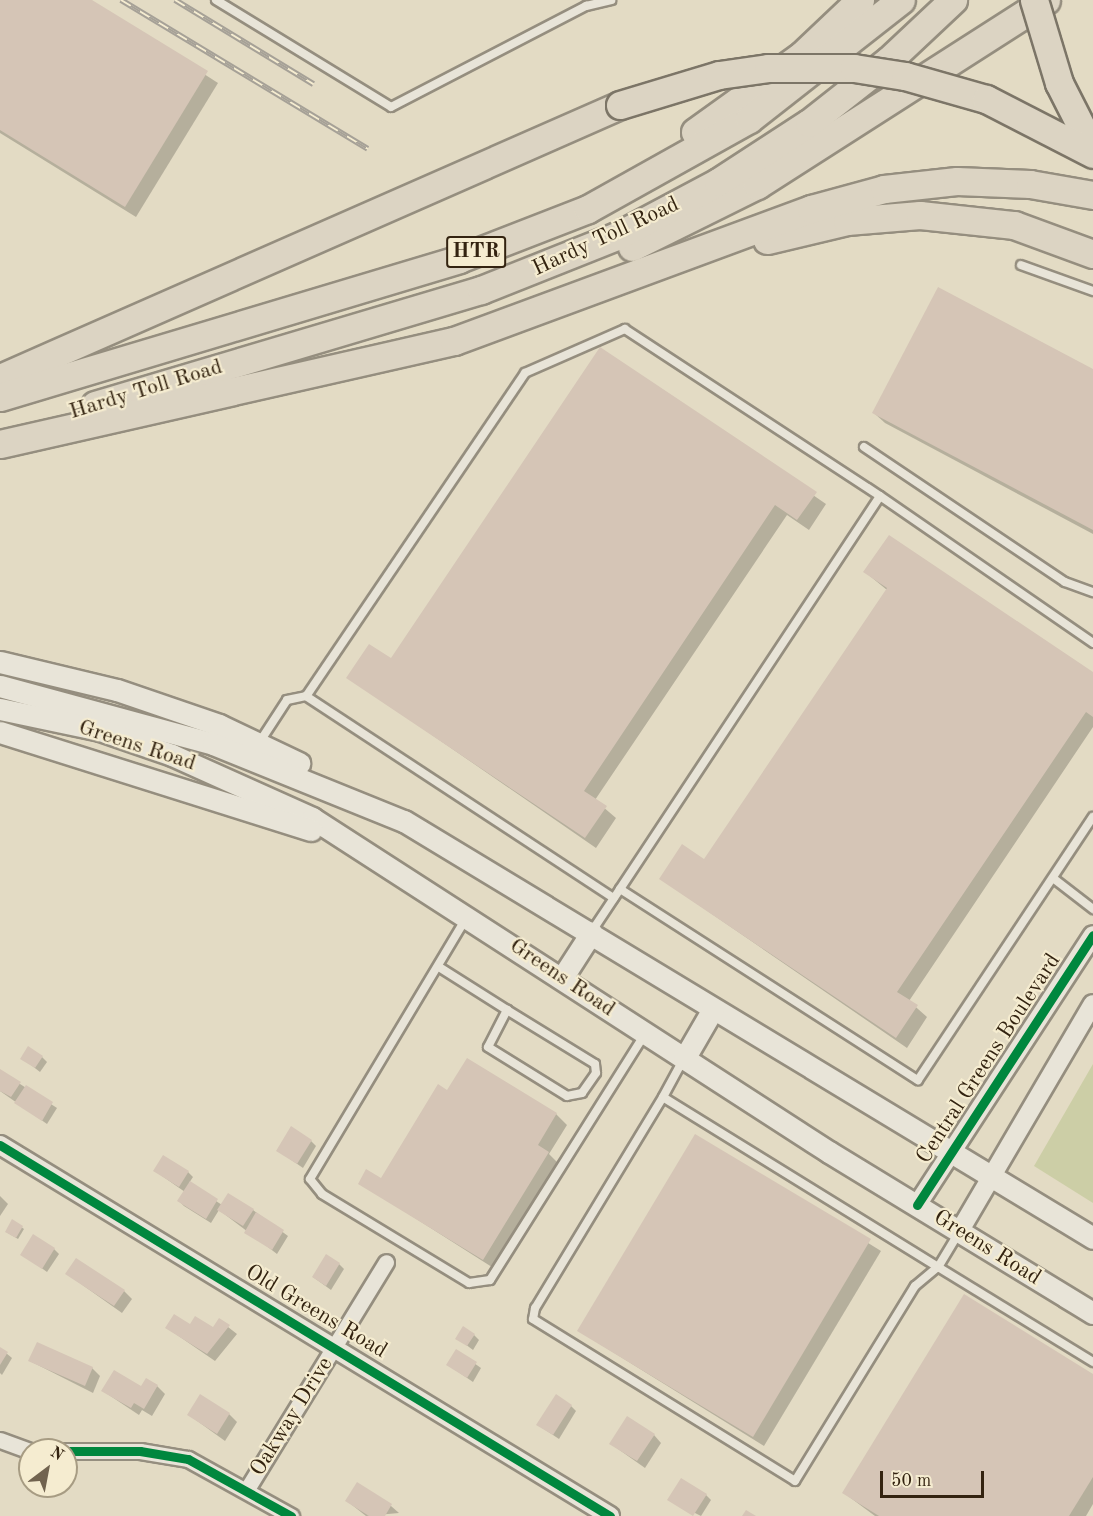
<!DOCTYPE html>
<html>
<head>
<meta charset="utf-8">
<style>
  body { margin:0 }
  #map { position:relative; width:1093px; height:1516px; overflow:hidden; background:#e3dbc4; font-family:"Old Standard TT",serif }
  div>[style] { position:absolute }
  .green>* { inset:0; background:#cccea6 }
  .shadow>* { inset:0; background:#0003 }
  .building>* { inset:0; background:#d5c5b6 }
  .roads { filter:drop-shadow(2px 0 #958e7f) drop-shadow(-2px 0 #958e7f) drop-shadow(0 2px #958e7f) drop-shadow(0 -2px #958e7f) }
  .service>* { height:8px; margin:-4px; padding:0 4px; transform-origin:4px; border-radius:4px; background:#e8e4d8 }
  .minor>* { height:15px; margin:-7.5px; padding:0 7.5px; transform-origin:7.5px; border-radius:7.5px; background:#e8e4d8 }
  .tertiary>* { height:18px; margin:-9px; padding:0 9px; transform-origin:9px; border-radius:9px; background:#e8e4d8 }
  .secondary>* { height:21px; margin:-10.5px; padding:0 10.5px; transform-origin:10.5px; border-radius:10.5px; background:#e8e4d8 }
  .motorway>* { height:27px; margin:-13.5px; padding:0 13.5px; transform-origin:13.5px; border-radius:13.5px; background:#dcd4c3 }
  .rail>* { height:6px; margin-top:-3px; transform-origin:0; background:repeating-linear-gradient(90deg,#f5ecd0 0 11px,#a6a197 0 22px); box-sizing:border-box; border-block:2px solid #a6a197 }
  .bridges { filter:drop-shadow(2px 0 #7c7567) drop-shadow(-2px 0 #7c7567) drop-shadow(0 2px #7c7567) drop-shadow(0 -2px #7c7567) }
  .motorway-bridge>* { height:27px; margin:-13.5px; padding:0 13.5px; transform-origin:13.5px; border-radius:13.5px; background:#dcd4c3 }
  .cycleway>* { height:9px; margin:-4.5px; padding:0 4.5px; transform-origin:4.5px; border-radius:4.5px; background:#00873e }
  span { translate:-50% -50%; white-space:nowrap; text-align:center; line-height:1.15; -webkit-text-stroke:4.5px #f5ecd0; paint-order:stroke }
  .shield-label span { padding:2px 4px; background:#f5ecd0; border:2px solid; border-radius:4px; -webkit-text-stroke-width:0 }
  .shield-label { font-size:21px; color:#332310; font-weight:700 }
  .street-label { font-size:22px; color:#332310 }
  .north { position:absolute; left:18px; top:1438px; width:60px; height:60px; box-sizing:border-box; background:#f5ecd0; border:2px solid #a79c83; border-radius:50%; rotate:32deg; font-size:16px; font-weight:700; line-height:24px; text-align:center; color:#332310 }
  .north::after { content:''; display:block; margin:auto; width:21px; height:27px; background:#71634f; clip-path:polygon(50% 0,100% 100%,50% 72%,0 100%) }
  .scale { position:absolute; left:880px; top:1471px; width:104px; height:27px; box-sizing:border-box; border:3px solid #332310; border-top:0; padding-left:8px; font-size:18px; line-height:21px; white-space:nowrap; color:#332310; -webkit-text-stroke:4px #f5ecd0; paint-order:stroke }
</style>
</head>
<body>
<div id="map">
  <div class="green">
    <i style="clip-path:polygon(1093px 1064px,1093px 1203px,1034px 1166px)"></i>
  </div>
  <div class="shadow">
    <i style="clip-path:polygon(0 0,89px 0,218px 83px,136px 217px,0 133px)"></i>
    <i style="clip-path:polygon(601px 349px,826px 504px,809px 530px,787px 515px,595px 800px,616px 818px,596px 848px,348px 677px,391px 661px)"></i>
    <i style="clip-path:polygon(1093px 371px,1093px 534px,885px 423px,874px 413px)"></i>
    <i style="clip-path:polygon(865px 572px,1093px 674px,1093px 727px,909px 1001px,927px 1017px,907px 1048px,661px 879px,704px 861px,887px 590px)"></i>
    <i style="clip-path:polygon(42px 1057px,47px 1062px,40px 1072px,22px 1058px)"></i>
    <i style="clip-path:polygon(0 1071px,57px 1108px,47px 1124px,0 1091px)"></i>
    <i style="clip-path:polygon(556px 1114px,567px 1125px,549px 1154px,559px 1164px,495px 1269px,360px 1183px,382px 1181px)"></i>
    <i style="clip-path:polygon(696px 1136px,881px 1251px,764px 1446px,579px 1331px)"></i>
    <i style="clip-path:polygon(311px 1141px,316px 1146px,303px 1168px,277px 1150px)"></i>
    <i style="clip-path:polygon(155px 1171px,188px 1172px,193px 1177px,189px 1183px,222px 1205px,253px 1210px,288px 1236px,277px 1254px,219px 1210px,211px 1223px,184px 1206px,179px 1201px,185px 1192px)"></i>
    <i style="clip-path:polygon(0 1196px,8px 1204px,0 1216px)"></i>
    <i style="clip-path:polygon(13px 1221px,24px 1229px,18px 1239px,8px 1233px)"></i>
    <i style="clip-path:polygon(54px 1249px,59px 1254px,47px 1272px,22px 1254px)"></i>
    <i style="clip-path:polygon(339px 1264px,344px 1269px,331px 1290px,313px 1277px)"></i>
    <i style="clip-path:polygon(67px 1274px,124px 1291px,132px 1299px,122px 1313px)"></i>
    <i style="clip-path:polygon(219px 1320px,237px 1334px,215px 1361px,167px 1328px,213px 1330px)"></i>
    <i style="clip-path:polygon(474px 1335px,479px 1340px,473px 1350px,457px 1338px)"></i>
    <i style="clip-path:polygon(0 1348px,12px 1358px,2px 1375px,0 1373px)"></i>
    <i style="clip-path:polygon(457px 1351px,481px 1368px,473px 1382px,448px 1365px)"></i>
    <i style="clip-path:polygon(30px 1361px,92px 1368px,100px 1376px,93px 1393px)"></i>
    <i style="clip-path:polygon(1093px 1376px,1093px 1504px,1086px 1516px,875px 1516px,844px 1493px)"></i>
    <i style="clip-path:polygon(157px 1386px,165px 1394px,152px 1416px,142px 1410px,139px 1415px,103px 1391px)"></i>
    <i style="clip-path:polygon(571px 1406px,576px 1411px,559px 1439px,538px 1425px)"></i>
    <i style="clip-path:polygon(229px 1414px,237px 1422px,225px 1441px,189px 1415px)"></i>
    <i style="clip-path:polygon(654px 1435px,661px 1443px,645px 1468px,611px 1444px)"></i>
    <i style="clip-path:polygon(706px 1495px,711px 1500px,701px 1516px,669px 1500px)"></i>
    <i style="clip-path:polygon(347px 1501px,391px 1506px,399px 1513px,366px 1516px)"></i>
  </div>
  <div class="building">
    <i style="clip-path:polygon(0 0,92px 0,208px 71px,125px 207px,0 130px)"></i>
    <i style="clip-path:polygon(938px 287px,1093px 369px,1093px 530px,872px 413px)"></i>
    <i style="clip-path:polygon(600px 347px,817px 492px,797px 520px,775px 505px,584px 791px,607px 806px,585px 838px,346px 678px,369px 644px,391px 658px)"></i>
    <i style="clip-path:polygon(889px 535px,1093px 672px,1093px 717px,1086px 712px,897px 992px,918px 1005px,896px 1038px,659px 879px,682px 844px,704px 859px,887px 588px,863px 572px)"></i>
    <i style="clip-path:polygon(28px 1046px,43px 1056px,35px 1068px,20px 1059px)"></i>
    <i style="clip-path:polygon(467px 1058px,557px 1113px,538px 1145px,549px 1152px,483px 1260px,358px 1184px,366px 1169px,381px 1178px,438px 1084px,447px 1090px)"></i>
    <i style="clip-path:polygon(0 1069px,21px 1082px,11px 1097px,0 1091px)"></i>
    <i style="clip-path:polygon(26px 1085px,53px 1102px,42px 1121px,14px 1103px)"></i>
    <i style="clip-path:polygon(291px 1126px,312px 1140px,297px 1164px,276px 1151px)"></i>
    <i style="clip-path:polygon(695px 1134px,871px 1239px,753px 1437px,577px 1331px)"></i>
    <i style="clip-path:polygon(163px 1155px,189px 1171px,179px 1187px,153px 1171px)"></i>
    <i style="clip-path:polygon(190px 1181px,218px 1199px,206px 1219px,177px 1201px)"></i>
    <i style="clip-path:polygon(228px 1193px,254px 1209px,243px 1226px,217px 1210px)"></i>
    <i style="clip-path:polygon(256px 1212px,284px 1230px,272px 1250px,244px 1233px)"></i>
    <i style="clip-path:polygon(12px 1219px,23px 1226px,16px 1238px,5px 1232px)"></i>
    <i style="clip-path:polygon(33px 1234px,55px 1248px,42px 1269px,20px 1255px)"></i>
    <i style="clip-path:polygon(326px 1254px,340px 1263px,326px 1286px,312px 1277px)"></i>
    <i style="clip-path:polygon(76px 1258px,125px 1290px,114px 1306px,65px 1274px)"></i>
    <i style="clip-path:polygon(964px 1294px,1093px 1374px,1093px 1477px,1069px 1516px,879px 1516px,842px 1493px)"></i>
    <i style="clip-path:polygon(174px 1314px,190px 1324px,195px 1316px,213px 1327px,219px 1318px,230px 1325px,207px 1354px,165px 1328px)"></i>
    <i style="clip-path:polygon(463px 1326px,475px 1334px,467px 1346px,455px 1339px)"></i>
    <i style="clip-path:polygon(37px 1342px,93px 1367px,85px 1386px,28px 1361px)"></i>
    <i style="clip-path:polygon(0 1347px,8px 1352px,0 1365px)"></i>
    <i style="clip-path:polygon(456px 1349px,477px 1362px,467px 1378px,446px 1365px)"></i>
    <i style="clip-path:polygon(114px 1370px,141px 1386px,146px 1378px,158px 1385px,144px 1409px,134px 1403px,131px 1408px,101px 1391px)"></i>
    <i style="clip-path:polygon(200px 1394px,230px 1413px,217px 1434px,187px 1415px)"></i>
    <i style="clip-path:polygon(556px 1394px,572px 1405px,553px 1435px,536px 1425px)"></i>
    <i style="clip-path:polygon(627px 1416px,655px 1434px,637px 1461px,609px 1444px)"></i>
    <i style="clip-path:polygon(681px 1478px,707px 1494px,693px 1516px,667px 1500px)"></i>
    <i style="clip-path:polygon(357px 1482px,392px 1504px,385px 1516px,369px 1516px,345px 1501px)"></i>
    <i style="clip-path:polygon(746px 1510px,756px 1516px,742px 1516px)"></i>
  </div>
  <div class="roads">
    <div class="service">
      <i style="left:216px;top:0;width:205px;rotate:31.4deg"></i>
      <i style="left:391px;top:107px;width:220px;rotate:-27.4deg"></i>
      <i style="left:586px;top:6px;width:26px;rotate:-13deg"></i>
      <i style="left:1021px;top:265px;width:77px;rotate:19.9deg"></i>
      <i style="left:864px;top:447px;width:242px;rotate:33.9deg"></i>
      <i style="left:1065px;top:582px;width:30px;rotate:20deg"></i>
      <i style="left:880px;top:496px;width:259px;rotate:34.6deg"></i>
      <i style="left:259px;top:743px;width:51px;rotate:-56.9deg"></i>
      <i style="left:287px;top:700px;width:19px;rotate:-12deg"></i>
      <i style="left:1053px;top:878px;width:51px;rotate:37.8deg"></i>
      <i style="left:620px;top:889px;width:354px;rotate:32.7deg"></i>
      <i style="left:918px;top:1080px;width:316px;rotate:-56.4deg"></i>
      <i style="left:465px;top:920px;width:302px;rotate:120.9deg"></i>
      <i style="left:310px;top:1179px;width:19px;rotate:51deg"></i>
      <i style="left:322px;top:1194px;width:172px;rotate:31.2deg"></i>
      <i style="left:469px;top:1283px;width:21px;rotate:-8deg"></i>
      <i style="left:490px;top:1280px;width:289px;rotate:-57.8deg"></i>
      <i style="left:592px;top:931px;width:50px;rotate:-56.3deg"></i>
      <i style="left:620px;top:889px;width:471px;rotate:-56.5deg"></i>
      <i style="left:880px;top:496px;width:305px;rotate:-146.8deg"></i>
      <i style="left:625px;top:329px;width:109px;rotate:156.3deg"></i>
      <i style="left:525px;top:373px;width:390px;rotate:124.1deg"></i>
      <i style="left:306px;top:696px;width:368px;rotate:33.3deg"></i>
      <i style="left:439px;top:967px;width:80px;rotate:32.3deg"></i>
      <i style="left:507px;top:1010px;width:103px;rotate:31.5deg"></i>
      <i style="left:595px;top:1064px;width:9px;rotate:84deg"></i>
      <i style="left:596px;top:1073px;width:24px;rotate:125deg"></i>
      <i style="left:582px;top:1093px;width:15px;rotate:169deg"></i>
      <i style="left:567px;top:1096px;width:93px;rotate:-148.2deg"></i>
      <i style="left:488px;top:1047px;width:42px;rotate:-62.8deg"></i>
      <i style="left:663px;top:1097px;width:247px;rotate:121.2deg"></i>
      <i style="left:535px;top:1308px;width:11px;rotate:100deg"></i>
      <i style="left:533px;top:1319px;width:308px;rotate:31.7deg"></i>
      <i style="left:795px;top:1481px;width:229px;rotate:-58.4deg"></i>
      <i style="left:915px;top:1286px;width:30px;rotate:-40deg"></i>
      <i style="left:938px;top:1267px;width:323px;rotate:-148.3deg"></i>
      <i style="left:663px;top:1097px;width:42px;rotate:-61.6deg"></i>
      <i style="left:958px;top:1234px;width:39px;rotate:121deg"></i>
      <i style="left:938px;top:1267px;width:182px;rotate:31.5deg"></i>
    </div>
    <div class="minor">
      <i style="left:0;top:1440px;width:32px;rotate:20deg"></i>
      <i style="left:66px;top:1451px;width:74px"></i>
      <i style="left:140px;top:1451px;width:49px;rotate:9.5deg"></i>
      <i style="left:188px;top:1459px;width:118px;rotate:29deg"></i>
      <i style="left:247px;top:1489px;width:266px;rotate:-58.5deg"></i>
    </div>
    <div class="tertiary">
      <i style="left:0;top:1145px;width:714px;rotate:31.31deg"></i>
      <i style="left:917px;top:1205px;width:322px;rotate:-56.9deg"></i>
      <i style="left:959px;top:1232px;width:264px;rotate:-59.6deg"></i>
    </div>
    <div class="secondary">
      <i style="left:0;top:662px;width:120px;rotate:13.5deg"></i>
      <i style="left:117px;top:690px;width:108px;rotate:18.9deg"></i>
      <i style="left:219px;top:725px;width:89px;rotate:25.4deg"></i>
      <i style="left:0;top:686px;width:221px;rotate:15.2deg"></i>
      <i style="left:213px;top:744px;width:206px;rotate:22deg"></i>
      <i style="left:404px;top:821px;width:805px;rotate:31.18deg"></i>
      <i style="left:0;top:709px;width:102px;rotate:11.9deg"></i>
      <i style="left:100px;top:730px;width:76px;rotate:19.1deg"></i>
      <i style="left:172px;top:755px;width:154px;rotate:24.2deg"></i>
      <i style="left:312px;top:818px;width:616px;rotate:32.86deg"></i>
      <i style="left:829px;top:1152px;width:309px;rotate:31.4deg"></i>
      <i style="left:0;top:732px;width:326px;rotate:17.5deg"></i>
      <i style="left:562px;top:978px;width:54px;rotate:-57.2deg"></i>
      <i style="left:684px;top:1059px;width:58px;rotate:-59.9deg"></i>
    </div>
    <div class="motorway">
      <i style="left:695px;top:132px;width:132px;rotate:-35.7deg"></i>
      <i style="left:802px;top:55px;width:80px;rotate:-43.5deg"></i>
      <i style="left:767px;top:240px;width:82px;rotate:-13.4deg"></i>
      <i style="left:847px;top:221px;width:73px;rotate:-4.7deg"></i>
      <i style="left:920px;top:215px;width:95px;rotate:6.1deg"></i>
      <i style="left:1014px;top:225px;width:84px;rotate:20.2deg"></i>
      <i style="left:632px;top:247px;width:140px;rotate:-26.4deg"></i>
      <i style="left:757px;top:185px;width:343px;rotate:-32.6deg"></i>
      <i style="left:0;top:378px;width:677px;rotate:-23.76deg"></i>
      <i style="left:0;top:397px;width:479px;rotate:-16.7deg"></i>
      <i style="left:459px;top:259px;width:138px;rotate:-21.2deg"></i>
      <i style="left:588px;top:209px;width:184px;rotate:-29.2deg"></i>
      <i style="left:749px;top:119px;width:193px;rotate:-38.1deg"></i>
      <i style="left:95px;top:405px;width:403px;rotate:-16.6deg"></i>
      <i style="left:481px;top:290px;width:146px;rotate:-21.7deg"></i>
      <i style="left:617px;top:236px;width:115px;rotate:-28.1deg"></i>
      <i style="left:718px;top:182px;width:108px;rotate:-33deg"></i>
      <i style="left:809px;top:123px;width:102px;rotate:-38.2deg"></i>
      <i style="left:889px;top:60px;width:88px;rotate:-43.2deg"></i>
      <i style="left:0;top:444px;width:466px;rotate:-12.8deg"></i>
      <i style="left:454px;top:341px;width:381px;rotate:-20.3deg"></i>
      <i style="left:811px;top:209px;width:76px;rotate:-15.3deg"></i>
      <i style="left:884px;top:189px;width:73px;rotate:-6.3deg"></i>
      <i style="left:957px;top:181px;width:73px;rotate:2.4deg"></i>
      <i style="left:1030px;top:184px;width:64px;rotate:9.9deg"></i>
    </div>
  </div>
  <div class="rail">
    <i style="left:121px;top:0;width:288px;rotate:31.1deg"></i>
    <i style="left:175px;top:0;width:162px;rotate:31.3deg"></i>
  </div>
  <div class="bridges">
    <div class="motorway-bridge">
      <i style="left:1034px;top:0;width:87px;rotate:73.2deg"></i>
      <i style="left:1059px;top:83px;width:75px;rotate:63.1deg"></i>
      <i style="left:620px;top:105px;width:103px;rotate:-16.9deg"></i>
      <i style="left:719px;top:75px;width:49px;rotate:-8.1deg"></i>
      <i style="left:768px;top:68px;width:86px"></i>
      <i style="left:854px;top:68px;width:52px;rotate:8.9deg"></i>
      <i style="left:905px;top:76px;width:84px;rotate:15.9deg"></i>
      <i style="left:986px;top:99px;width:120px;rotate:27.2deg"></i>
    </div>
  </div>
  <div class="cycleway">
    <i style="left:0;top:1145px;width:714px;rotate:31.31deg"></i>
    <i style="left:917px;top:1205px;width:322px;rotate:-56.9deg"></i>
    <i style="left:66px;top:1451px;width:74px"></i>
    <i style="left:140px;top:1451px;width:49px;rotate:9.5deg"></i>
    <i style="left:188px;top:1459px;width:118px;rotate:29deg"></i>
  </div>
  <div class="shield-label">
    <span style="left:476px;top:252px">HTR</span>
  </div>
  <div class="street-label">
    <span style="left:606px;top:237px;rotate:-25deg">Hardy Toll Road</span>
    <span style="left:146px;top:390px;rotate:-17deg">Hardy Toll Road</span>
    <span style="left:137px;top:746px;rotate:18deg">Greens Road</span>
    <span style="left:562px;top:978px;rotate:34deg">Greens Road</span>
    <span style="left:989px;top:1059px;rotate:-57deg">Central Greens Boulevard</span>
    <span style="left:987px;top:1248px;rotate:32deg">Greens Road</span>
    <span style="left:316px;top:1312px;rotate:31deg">Old Greens Road</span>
    <span style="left:292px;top:1417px;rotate:-58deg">Oakway Drive</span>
  </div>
  <div class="north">N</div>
  <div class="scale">50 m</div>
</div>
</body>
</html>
